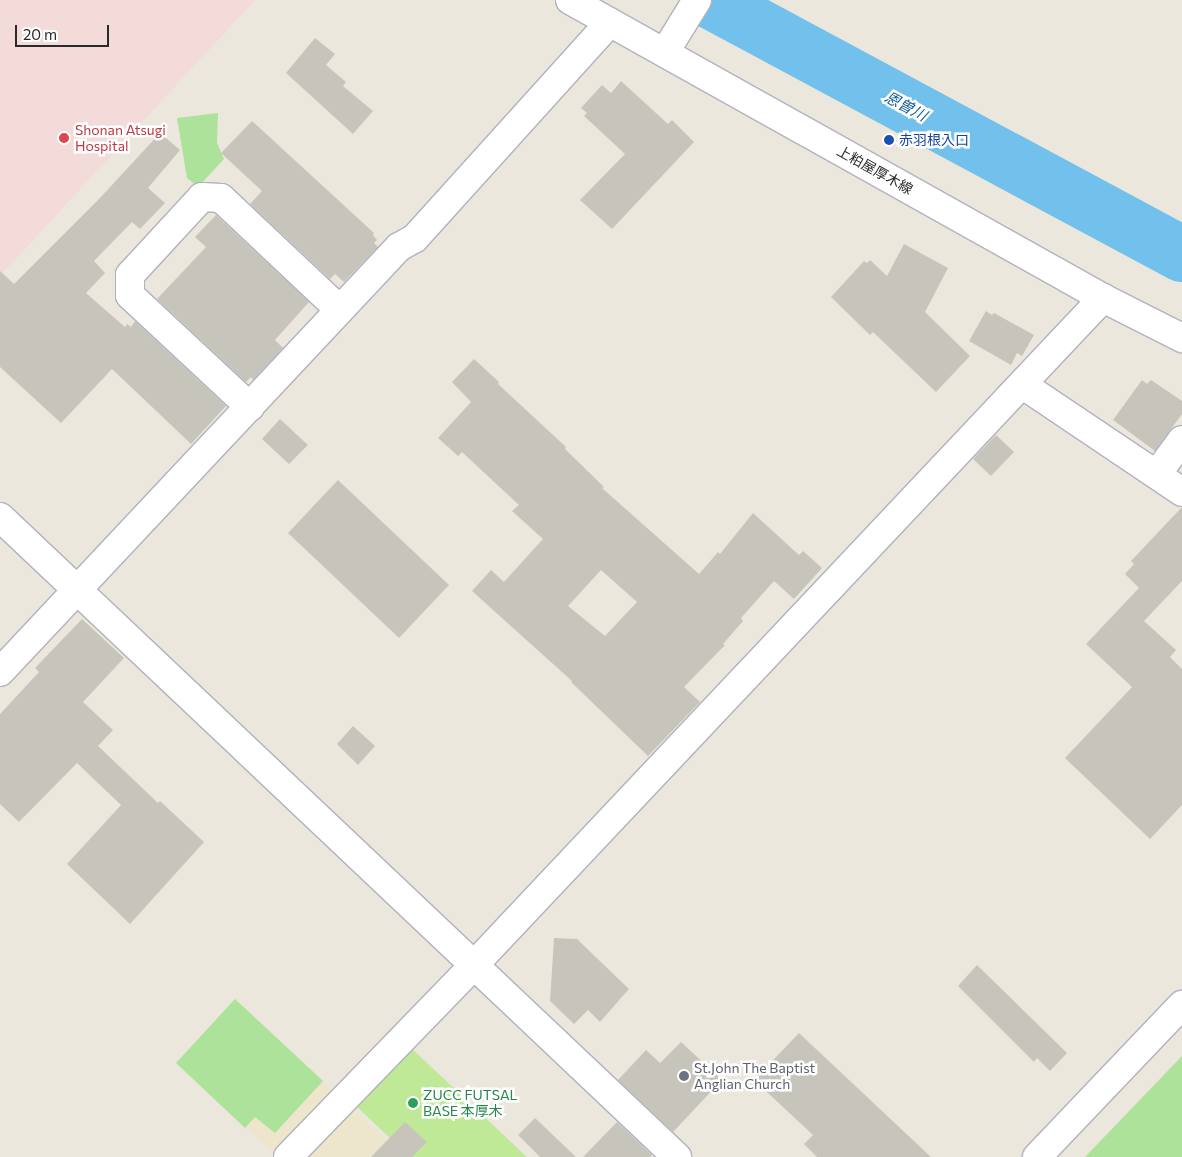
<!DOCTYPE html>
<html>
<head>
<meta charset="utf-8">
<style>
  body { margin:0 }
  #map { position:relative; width:1182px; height:1157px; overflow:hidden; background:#ece7dd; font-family:Commissioner,"Noto Sans JP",sans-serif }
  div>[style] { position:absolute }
  .education>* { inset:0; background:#ede6cc }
  .medical>* { inset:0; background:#f3dbda }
  .green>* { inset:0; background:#ade29a }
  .pitch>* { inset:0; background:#bfe996 }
  .river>* { height:56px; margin:-28px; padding:0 28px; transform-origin:28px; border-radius:28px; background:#72c1ec }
  .building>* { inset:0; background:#c7c5bb }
  .roads { filter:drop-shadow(1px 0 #b0b2be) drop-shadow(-1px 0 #b0b2be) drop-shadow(0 1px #b0b2be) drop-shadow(0 -1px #b0b2be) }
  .minor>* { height:28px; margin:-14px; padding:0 14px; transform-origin:14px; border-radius:14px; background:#fff }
  .tertiary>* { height:28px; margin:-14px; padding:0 14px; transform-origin:14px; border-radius:14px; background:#fff }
  .secondary>* { height:28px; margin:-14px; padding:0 14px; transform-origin:14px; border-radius:14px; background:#fff }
  .dots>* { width:14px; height:14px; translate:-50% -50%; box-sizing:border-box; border:2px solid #fff; border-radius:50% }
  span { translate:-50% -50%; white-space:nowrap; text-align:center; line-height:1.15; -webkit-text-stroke:5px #fff; paint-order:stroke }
  .health-label { font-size:14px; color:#be3a42 }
  .left { translate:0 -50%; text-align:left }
  .transit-label { font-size:14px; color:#164399 }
  .street-label { font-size:14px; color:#2a2a2a }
  .worship-label { font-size:14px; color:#5b616d }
  .leisure-label { font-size:14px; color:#27864d }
  .water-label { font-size:15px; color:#105e99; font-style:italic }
  .scale { position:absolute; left:15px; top:25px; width:94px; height:22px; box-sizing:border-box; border:2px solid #2a2a2a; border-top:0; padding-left:6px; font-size:15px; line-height:18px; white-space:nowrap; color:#2a2a2a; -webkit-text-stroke:4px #fff; paint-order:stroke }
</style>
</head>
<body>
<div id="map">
  <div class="education">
    <i style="clip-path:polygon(235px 999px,333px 1090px,403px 1157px,303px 1157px,295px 1132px,274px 1154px,176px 1063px)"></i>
  </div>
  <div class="medical">
    <i style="clip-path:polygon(0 0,255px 0,0 276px)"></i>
  </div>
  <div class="green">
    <i style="clip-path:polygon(218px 113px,217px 143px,224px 159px,198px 187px,187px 178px,177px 118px)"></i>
    <i style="clip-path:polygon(235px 999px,323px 1081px,275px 1133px,255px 1117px,245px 1128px,176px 1063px)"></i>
    <i style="clip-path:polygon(1182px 1056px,1182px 1157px,1085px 1157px)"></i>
  </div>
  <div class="pitch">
    <i style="clip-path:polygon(410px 1047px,527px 1157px,410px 1157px,355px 1105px)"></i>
  </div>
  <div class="river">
    <i style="left:709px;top:0;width:537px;rotate:28.24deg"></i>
  </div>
  <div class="building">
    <i style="clip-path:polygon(315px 38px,335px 54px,326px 65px,346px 82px,343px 86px,373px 111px,353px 134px,286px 73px)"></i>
    <i style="clip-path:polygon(621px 81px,668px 124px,672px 120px,694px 142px,612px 229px,580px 200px,625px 154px,584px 116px,587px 113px,581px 108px,602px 85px,611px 93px)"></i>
    <i style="clip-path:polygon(252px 121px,374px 233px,373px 235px,377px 240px,374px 243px,378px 247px,344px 282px,335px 274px,330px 279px,250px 204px,262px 191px,221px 153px)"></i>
    <i style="clip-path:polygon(160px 133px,180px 150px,148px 188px,165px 203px,140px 229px,132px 222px,94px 261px,105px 273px,86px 293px,125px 327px,127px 324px,131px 327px,135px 321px,226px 406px,191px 444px,112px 369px,61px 423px,0 367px,0 271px,14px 284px,100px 198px)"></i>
    <i style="clip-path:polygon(216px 215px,309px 302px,275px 340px,283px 348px,253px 380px,251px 377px,246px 382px,157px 299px,206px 247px,195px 237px)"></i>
    <i style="clip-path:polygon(904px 244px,948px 268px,925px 312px,970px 356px,936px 392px,873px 332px,870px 335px,831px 297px,864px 261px,867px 263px,870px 260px,887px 276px)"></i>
    <i style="clip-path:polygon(986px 311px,992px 315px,994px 313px,1034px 335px,1022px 356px,1017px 353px,1011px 365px,969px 341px)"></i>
    <i style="clip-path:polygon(evenodd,474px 359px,499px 382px,498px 384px,566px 447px,565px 449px,604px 487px,602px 488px,699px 574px,718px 552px,720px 554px,753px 513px,799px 555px,803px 551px,822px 568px,794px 599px,774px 581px,741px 618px,743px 621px,723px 644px,725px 645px,684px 687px,700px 702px,648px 756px,571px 682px,572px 681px,472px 591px,491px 570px,504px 582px,543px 539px,512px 511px,519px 505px,462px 452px,458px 456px,438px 438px,471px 402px,452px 382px,474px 359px,601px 570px,637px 602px,605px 636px,568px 606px,601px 570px)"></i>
    <i style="clip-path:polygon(1142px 380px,1147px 384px,1151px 380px,1182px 401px,1182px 414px,1155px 451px,1113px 420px)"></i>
    <i style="clip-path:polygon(280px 419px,308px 445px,289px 464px,262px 439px)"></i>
    <i style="clip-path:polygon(996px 435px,1014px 452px,991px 476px,973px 459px)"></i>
    <i style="clip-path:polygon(338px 480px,449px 585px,399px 638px,288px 533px)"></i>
    <i style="clip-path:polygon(1182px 507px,1182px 581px,1144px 621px,1176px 650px,1170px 657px,1182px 669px,1182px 805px,1150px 839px,1065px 758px,1132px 687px,1086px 644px,1139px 588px,1125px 574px,1134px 564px,1131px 561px)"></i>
    <i style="clip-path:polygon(82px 619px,124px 658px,83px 702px,113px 730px,98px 746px,158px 803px,160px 801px,204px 842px,130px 924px,67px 864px,121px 805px,77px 763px,19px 822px,0 804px,0 714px,39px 672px,35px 668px)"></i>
    <i style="clip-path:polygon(353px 726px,375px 746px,358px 765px,337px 744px)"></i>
    <i style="clip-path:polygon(554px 938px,577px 939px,629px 989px,600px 1022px,588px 1010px,574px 1024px,550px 1001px)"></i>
    <i style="clip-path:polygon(977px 965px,1067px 1053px,1050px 1071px,1037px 1058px,1034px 1062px,958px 986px)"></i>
    <i style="clip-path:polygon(799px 1033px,931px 1157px,817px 1157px,804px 1144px,813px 1135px,754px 1080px)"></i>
    <i style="clip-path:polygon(681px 1042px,722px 1080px,673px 1132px,618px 1080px,646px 1050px,660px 1063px)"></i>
    <i style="clip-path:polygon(535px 1118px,576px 1157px,540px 1157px,518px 1135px)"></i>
    <i style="clip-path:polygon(405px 1122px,427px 1142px,412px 1157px,371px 1157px)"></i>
    <i style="clip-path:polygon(617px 1122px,652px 1155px,650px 1157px,583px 1157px)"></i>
  </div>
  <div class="roads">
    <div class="minor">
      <i style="left:1023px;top:385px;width:192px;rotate:33.9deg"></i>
      <i style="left:250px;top:407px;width:164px;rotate:-137deg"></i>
      <i style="left:130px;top:295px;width:20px;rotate:-90deg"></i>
      <i style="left:130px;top:275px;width:106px;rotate:-47.3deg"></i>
      <i style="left:202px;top:197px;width:19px;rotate:3deg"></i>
      <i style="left:221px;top:198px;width:163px;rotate:43.3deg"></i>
      <i style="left:1157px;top:474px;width:42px;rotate:-53.7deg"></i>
      <i style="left:0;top:517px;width:932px;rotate:43.39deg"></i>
      <i style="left:0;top:672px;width:583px;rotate:-46.81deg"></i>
      <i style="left:399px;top:247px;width:18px;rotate:-29deg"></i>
      <i style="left:415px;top:238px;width:290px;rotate:-47.9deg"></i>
      <i style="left:288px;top:1157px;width:267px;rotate:-45.9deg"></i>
      <i style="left:474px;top:965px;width:917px;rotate:-46.68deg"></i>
    </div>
    <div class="tertiary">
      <i style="left:665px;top:52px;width:61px;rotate:-58.4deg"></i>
      <i style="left:1037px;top:1157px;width:210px;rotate:-46.4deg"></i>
    </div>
    <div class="secondary">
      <i style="left:570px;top:0;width:611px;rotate:29.21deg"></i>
      <i style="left:1103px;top:298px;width:89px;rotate:26.9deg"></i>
    </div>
  </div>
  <div class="dots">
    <i style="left:64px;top:138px;background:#e0444e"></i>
    <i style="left:889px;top:140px;background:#1a4fb4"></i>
    <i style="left:684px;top:1076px;background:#6b7280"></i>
    <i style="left:413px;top:1103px;background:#2e9e5b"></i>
  </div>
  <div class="health-label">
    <span class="left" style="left:75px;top:138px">Shonan Atsugi<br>Hospital</span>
  </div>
  <div class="transit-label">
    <span class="left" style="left:899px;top:140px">赤羽根入口</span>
  </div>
  <div class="street-label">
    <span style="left:875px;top:170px;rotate:29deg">上粕屋厚木線</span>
  </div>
  <div class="worship-label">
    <span class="left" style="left:694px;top:1076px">St.John The Baptist<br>Anglian Church</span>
  </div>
  <div class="leisure-label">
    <span class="left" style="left:423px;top:1103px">ZUCC FUTSAL<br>BASE 本厚木</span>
  </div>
  <div class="water-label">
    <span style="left:906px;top:106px;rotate:28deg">恩曽川</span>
  </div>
  <div class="scale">20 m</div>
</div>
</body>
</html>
